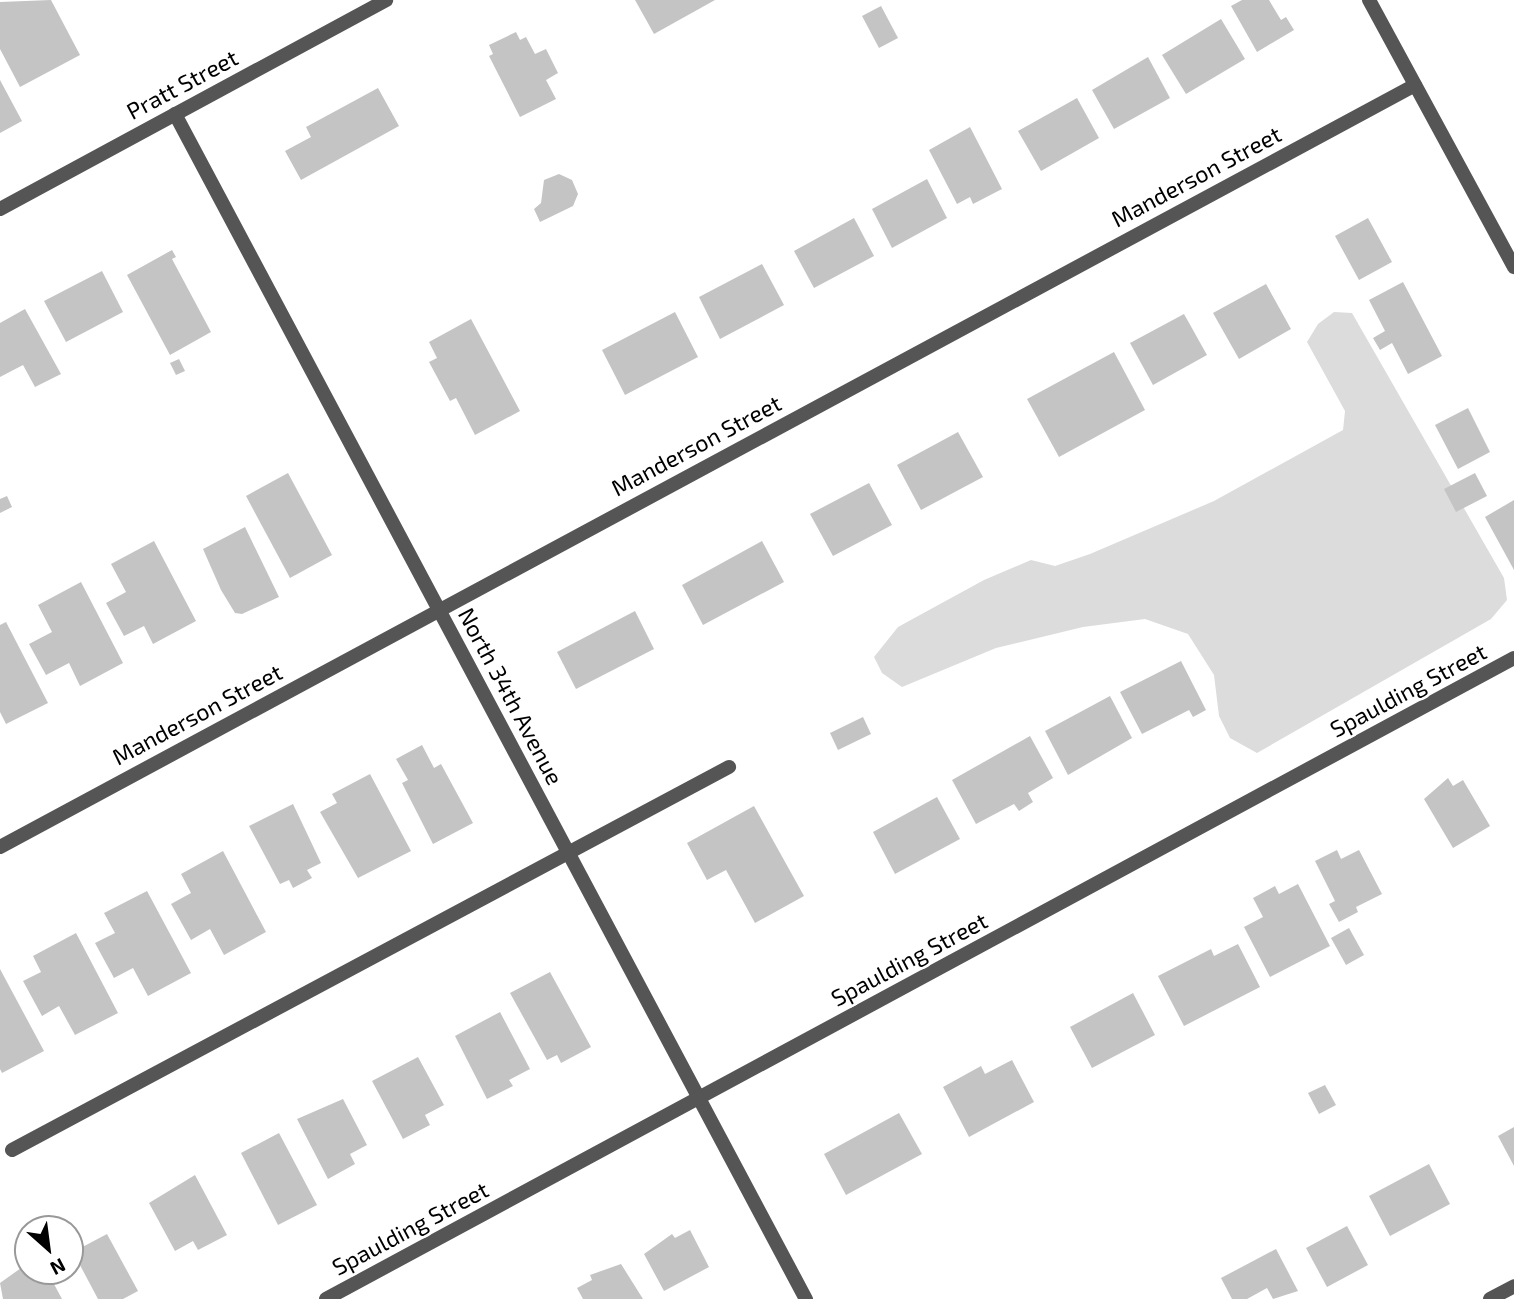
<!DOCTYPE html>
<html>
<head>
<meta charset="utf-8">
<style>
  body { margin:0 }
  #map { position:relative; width:1514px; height:1299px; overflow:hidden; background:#fff; font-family:"Exo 2",sans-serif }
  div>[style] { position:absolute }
  .green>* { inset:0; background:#dcdcdc }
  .building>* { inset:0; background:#c4c4c4 }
  .lane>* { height:14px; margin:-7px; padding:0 7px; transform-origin:7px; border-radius:7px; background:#555 }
  .street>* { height:14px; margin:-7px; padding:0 7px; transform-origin:7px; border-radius:7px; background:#555 }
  span { translate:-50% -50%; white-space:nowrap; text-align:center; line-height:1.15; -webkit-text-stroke:5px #fff; paint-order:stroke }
  .street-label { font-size:23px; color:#000 }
  .north { position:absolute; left:14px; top:1215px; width:70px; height:70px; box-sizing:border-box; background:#fff; border:2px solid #999; border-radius:50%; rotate:152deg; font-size:19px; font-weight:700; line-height:28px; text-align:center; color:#000 }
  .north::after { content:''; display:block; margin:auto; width:24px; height:32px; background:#000; clip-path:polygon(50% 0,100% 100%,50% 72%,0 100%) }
</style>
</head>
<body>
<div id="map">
  <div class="green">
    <i style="clip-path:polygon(1334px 312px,1352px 313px,1504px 578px,1507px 600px,1491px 619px,1257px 753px,1230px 738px,1219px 716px,1214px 675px,1188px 634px,1145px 619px,1083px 627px,996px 648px,902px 687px,882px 673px,874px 657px,898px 627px,984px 580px,1031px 560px,1055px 566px,1090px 554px,1214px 501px,1343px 430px,1345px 411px,1307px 342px,1318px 324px)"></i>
  </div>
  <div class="building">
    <i style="clip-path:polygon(51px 0,80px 55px,20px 87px,0 49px,0 2px)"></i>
    <i style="clip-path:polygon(635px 0,715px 0,654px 34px)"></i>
    <i style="clip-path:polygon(1242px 0,1269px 0,1281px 20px,1286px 17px,1294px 30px,1257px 52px,1231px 6px)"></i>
    <i style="clip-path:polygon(881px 6px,898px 38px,879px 48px,862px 16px)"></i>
    <i style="clip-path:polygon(1221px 19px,1245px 59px,1186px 94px,1162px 55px)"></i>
    <i style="clip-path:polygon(516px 32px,520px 40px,526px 37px,535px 54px,546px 49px,558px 73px,546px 80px,556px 99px,520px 117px,489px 56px,493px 54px,489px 45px)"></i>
    <i style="clip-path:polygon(1148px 57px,1170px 98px,1114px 129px,1092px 90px)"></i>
    <i style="clip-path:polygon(0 80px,22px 121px,0 133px)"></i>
    <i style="clip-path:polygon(378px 88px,399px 126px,301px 180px,285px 151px,311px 137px,306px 127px)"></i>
    <i style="clip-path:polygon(1077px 98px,1099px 138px,1041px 171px,1018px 131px)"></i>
    <i style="clip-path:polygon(970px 127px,1002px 189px,973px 204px,970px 197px,957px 204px,929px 150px)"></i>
    <i style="clip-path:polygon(559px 174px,572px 180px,578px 194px,573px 206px,540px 222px,534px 209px,541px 203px,544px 180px)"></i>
    <i style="clip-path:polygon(927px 179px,947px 218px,892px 248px,872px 209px)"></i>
    <i style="clip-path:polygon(854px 218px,874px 256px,814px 288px,794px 251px)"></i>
    <i style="clip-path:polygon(1368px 218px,1392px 262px,1359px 280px,1335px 236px)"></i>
    <i style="clip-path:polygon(172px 250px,176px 257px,172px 259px,211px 332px,170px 355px,127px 275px)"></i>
    <i style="clip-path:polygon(762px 264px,784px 305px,720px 339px,699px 297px)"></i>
    <i style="clip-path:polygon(102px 271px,123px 312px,66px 342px,44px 301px)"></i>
    <i style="clip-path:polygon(1403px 282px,1442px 356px,1408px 374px,1392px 343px,1380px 350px,1373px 338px,1385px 331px,1369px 300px)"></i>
    <i style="clip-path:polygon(1266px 284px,1291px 329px,1239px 359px,1213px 313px)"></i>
    <i style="clip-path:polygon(25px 309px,61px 374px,35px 387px,23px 365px,0 377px,0 323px)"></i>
    <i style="clip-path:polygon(675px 312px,698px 357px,625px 395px,602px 350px)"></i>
    <i style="clip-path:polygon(1184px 314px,1207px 355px,1153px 385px,1130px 343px)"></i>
    <i style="clip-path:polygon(471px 319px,520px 411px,475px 435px,456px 398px,450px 401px,429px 362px,437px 358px,429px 342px)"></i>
    <i style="clip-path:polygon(1114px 352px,1145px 410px,1059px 457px,1027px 399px)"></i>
    <i style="clip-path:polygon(179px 359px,185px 371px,176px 375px,170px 363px)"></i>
    <i style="clip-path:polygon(1468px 408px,1490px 452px,1458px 469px,1435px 425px)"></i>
    <i style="clip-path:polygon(958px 432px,983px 477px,921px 510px,897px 465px)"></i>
    <i style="clip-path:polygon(288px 473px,332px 555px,290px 578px,246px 496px)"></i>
    <i style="clip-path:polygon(1475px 473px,1487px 496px,1456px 512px,1444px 489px)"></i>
    <i style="clip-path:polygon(869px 483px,892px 525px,833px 556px,810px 514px)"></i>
    <i style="clip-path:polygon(7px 496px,12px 507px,0 513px,0 499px)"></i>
    <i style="clip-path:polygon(1514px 500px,1514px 570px,1485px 517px)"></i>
    <i style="clip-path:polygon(245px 527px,279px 597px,242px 614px,235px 613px,221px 590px,203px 549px)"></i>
    <i style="clip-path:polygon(154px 541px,196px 621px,153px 644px,144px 626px,124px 636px,106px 603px,126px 592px,111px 564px)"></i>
    <i style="clip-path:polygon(762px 541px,784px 582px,703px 625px,682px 585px)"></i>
    <i style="clip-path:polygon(81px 582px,123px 663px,80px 686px,69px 663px,46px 675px,29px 644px,52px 632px,38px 605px)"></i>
    <i style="clip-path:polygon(635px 611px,654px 649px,576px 689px,557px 652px)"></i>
    <i style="clip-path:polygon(6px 622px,48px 703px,6px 724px,0 712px,0 625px)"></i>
    <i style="clip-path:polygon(1181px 661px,1206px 710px,1193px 717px,1189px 710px,1142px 734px,1120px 692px)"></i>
    <i style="clip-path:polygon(1110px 696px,1132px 738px,1068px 775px,1045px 731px)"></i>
    <i style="clip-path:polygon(863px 717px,871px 734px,838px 750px,830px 733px)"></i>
    <i style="clip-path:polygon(1030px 736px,1053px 778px,1028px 793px,1033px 802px,1019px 811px,1014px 804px,976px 824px,952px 780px)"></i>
    <i style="clip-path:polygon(422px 745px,434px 768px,441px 764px,473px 823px,433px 844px,402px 783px,408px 780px,396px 759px)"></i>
    <i style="clip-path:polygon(370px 774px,411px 851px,358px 878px,320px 812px,337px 803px,332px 794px)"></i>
    <i style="clip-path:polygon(1448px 778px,1453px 786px,1463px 780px,1490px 826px,1453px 848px,1424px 799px)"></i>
    <i style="clip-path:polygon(937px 797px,960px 839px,895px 874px,873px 832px)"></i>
    <i style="clip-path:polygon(293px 804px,321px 863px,307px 870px,312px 878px,293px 888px,289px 880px,280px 884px,249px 826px)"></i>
    <i style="clip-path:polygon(754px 806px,804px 896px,755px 923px,726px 870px,707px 880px,687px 843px)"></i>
    <i style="clip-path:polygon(1337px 850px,1341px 859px,1359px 850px,1382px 894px,1356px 907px,1358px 912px,1339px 922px,1329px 904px,1335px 901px,1315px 861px)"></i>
    <i style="clip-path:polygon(223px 851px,266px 932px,224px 955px,210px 929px,191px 940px,171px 904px,191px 893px,181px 874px)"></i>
    <i style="clip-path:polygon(1298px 884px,1330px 946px,1270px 977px,1244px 927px,1263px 917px,1253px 898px,1275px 886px,1279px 894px)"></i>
    <i style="clip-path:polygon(147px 891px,191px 973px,148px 996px,133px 968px,114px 978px,95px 943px,115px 933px,104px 913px)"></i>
    <i style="clip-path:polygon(1349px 928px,1364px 955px,1346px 965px,1331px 938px)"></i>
    <i style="clip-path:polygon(76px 933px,118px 1013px,75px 1035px,59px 1006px,42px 1016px,23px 981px,41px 972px,33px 956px)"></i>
    <i style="clip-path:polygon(1238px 944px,1260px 987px,1184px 1026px,1158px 976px,1211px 949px,1214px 956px)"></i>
    <i style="clip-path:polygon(0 969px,44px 1051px,2px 1073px,0 1069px)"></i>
    <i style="clip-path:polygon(550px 972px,591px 1047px,561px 1063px,557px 1055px,547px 1060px,510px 993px)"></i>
    <i style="clip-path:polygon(1133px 993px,1155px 1035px,1092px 1068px,1070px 1027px)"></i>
    <i style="clip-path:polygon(500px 1012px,530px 1069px,509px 1080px,513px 1086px,487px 1099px,455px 1036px)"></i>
    <i style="clip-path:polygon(418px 1057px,444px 1105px,425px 1115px,430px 1125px,403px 1139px,372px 1081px)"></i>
    <i style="clip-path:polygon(1012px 1060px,1034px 1102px,969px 1137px,943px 1087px,981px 1066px,985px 1074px)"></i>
    <i style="clip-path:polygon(1325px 1085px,1336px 1105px,1319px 1114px,1308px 1093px)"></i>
    <i style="clip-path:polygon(343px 1099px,367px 1145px,350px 1154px,355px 1164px,328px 1179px,297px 1119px)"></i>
    <i style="clip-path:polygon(899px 1113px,922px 1154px,846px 1195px,824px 1154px)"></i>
    <i style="clip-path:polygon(1514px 1127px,1514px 1166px,1498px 1136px)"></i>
    <i style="clip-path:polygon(279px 1133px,317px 1205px,278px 1225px,241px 1153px)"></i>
    <i style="clip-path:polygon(1429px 1164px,1450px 1204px,1390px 1236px,1369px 1196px)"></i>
    <i style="clip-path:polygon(195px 1175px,227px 1235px,198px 1250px,193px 1241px,175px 1251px,149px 1203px)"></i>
    <i style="clip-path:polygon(1347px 1226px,1368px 1265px,1327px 1287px,1306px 1248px)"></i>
    <i style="clip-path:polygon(690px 1230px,709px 1267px,664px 1291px,644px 1254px,672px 1234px,675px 1238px)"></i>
    <i style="clip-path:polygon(107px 1234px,138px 1291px,123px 1299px,98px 1299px,73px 1252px)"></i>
    <i style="clip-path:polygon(1276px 1249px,1298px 1291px,1273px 1299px,1267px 1288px,1247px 1299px,1232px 1299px,1221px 1278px)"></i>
    <i style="clip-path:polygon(28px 1263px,28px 1271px,47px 1271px,62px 1299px,3px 1299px,0 1283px)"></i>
    <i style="clip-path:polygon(621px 1264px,643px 1299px,583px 1299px,577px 1288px,592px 1280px,590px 1275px)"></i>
  </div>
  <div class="lane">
    <i style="left:12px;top:1150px;width:813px;rotate:-28.11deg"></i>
  </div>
  <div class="street">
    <i style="left:1369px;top:0;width:304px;rotate:61.5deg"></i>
    <i style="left:175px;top:114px;width:1343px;rotate:61.97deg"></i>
    <i style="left:0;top:209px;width:439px;rotate:-28.4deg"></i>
    <i style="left:0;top:847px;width:1607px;rotate:-28.3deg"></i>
    <i style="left:326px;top:1299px;width:1350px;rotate:-28.35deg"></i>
    <i style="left:1490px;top:1299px;width:27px;rotate:-28deg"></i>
  </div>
  <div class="street-label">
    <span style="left:182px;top:84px;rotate:-28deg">Pratt Street</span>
    <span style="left:1196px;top:176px;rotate:-28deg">Manderson Street</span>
    <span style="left:696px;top:445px;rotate:-28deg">Manderson Street</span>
    <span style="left:1408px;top:690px;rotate:-28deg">Spaulding Street</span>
    <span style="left:511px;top:696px;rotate:62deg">North 34th Avenue</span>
    <span style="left:197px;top:714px;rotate:-28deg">Manderson Street</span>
    <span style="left:909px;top:959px;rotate:-28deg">Spaulding Street</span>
    <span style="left:410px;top:1228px;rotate:-28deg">Spaulding Street</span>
  </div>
  <div class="north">N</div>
</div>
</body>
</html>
